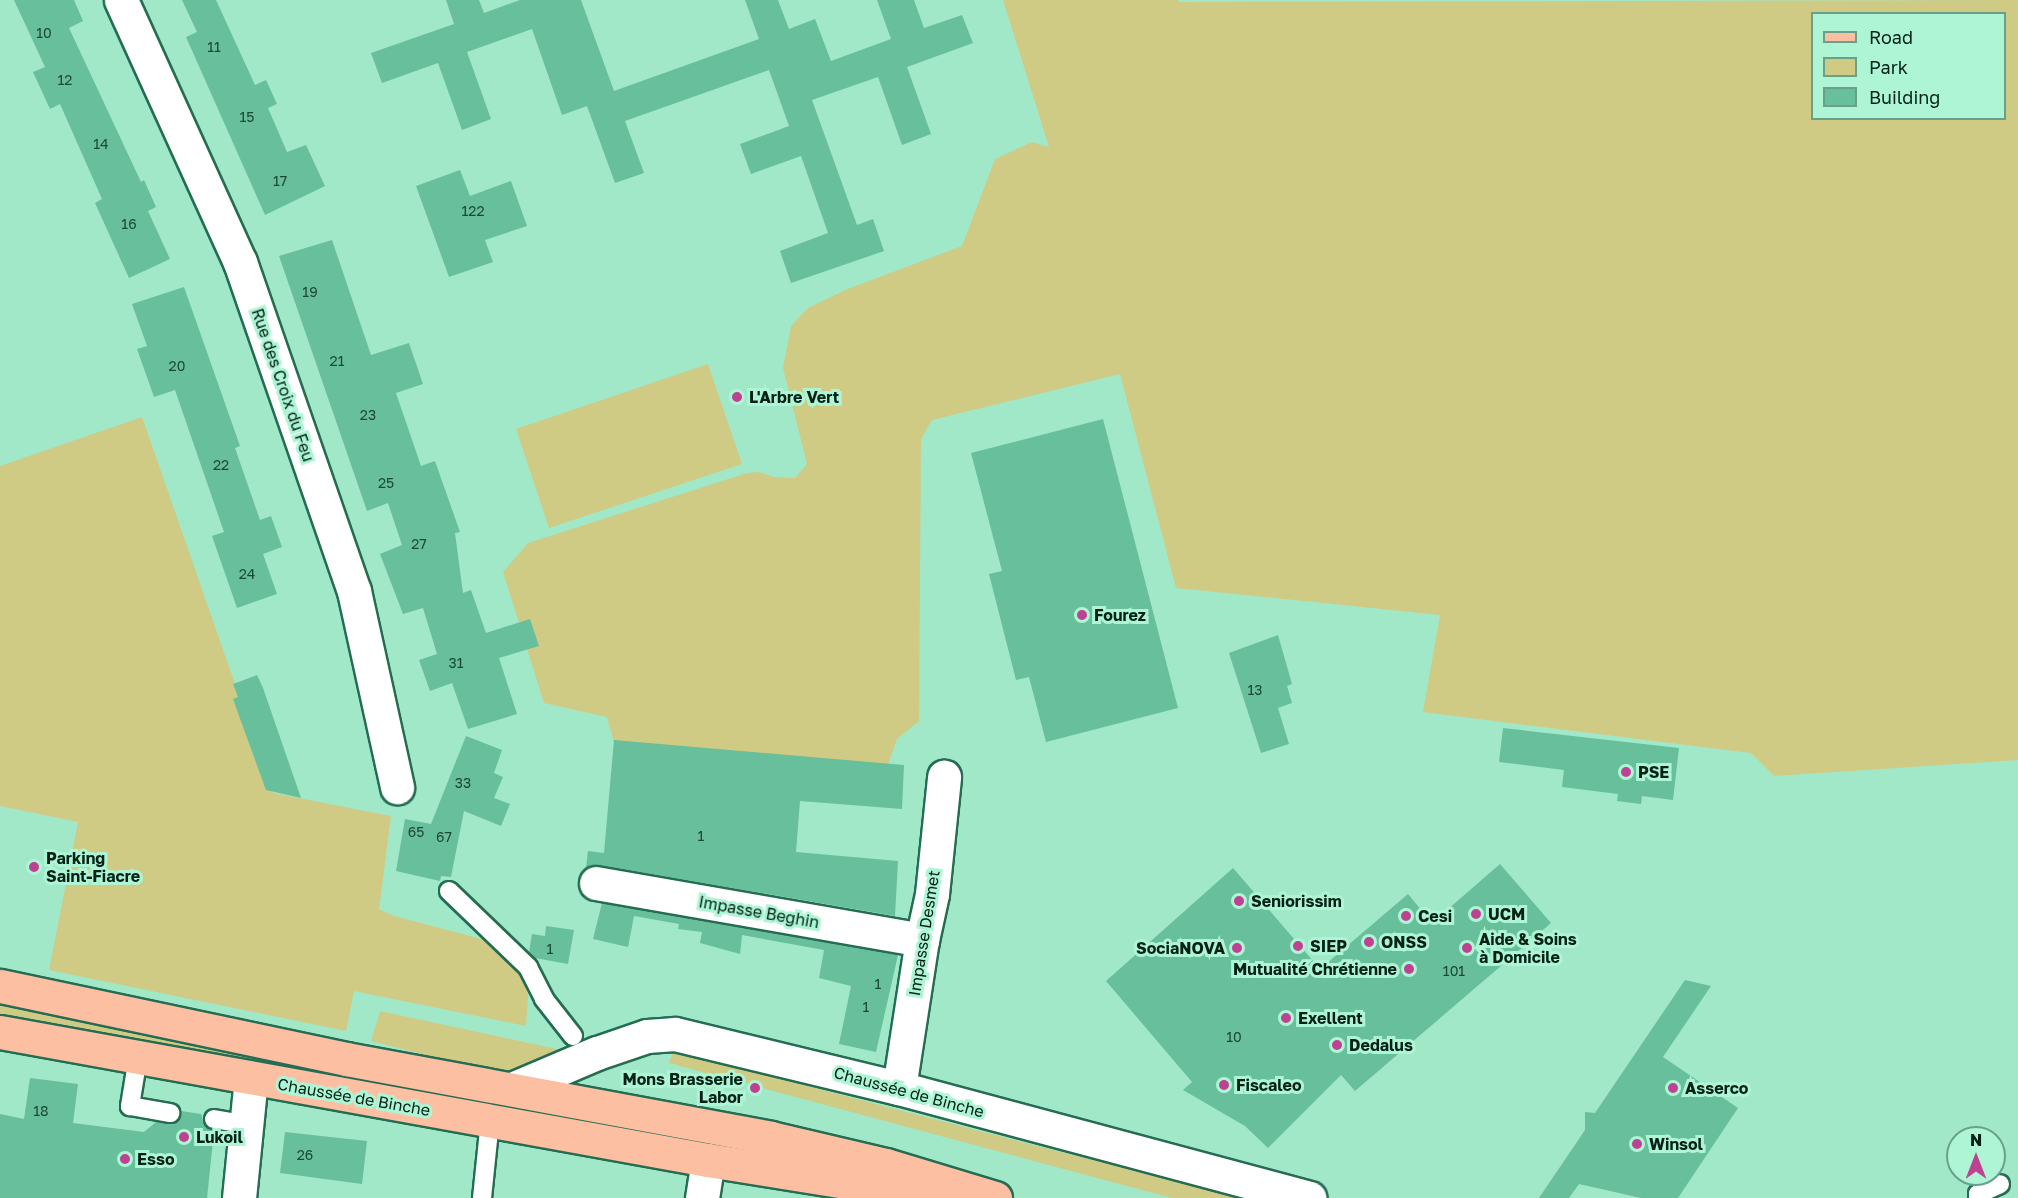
<!DOCTYPE html>
<html>
<head>
<meta charset="utf-8">
<style>
  body { margin:0 }
  #map { position:relative; width:2018px; height:1198px; overflow:hidden; background:#a0e8c8; font-family:"Golos Text",sans-serif }
  div>[style] { position:absolute }
  .green>* { inset:0; background:#cfcb85 }
  .building>* { inset:0; background:#68bf9b }
  .roads { filter:drop-shadow(2px 0 #246c52) drop-shadow(-2px 0 #246c52) drop-shadow(0 2px #246c52) drop-shadow(0 -2px #246c52) }
  .service>* { height:18px; margin:-9px; padding:0 9px; transform-origin:9px; border-radius:9px; background:#fff }
  .minor>* { height:33px; margin:-16.5px; padding:0 16.5px; transform-origin:16.5px; border-radius:16.5px; background:#fff }
  .tertiary>* { height:33px; margin:-16.5px; padding:0 16.5px; transform-origin:16.5px; border-radius:16.5px; background:#fff }
  .primary>* { height:33px; margin:-16.5px; padding:0 16.5px; transform-origin:16.5px; border-radius:16.5px; background:#fdbfa1 }
  .dots>* { width:16px; height:16px; translate:-50% -50%; box-sizing:border-box; border:3px solid #adf5d5; border-radius:50% }
  span { translate:-50% -50%; white-space:nowrap; text-align:center; line-height:1.15; -webkit-text-stroke:6px #adf5d5; paint-order:stroke }
  .number-label { font-size:14px; color:#1c4837 }
  .number-label span { -webkit-text-stroke-width:0 }
  .street-label { font-size:16px; color:#032116 }
  .poi-label { font-size:16px; color:#032116; font-weight:700 }
  .left { translate:0 -50%; text-align:left }
  .right { translate:-100% -50%; text-align:right }
  .legend { position:absolute; left:1811px; top:12px; width:195px; height:108px; box-sizing:border-box; background:#adf5d5; border:2px solid #69a089; margin:0; padding:8px 10px; list-style:none; font-size:18px; color:#032116 }
  .legend li { display:flex; align-items:center; gap:12px; height:30px }
  .legend b { width:30px; border:2px solid #69a089 }
  .north { position:absolute; left:1946px; top:1126px; width:60px; height:60px; box-sizing:border-box; background:#adf5d5; border:2px solid #69a089; border-radius:50%; rotate:0deg; font-size:16px; font-weight:700; line-height:24px; text-align:center; color:#032116 }
  .north::after { content:''; display:block; margin:auto; width:21px; height:27px; background:#bf4292; clip-path:polygon(50% 0,100% 100%,50% 72%,0 100%) }
</style>
</head>
<body>
<div id="map">
  <div class="green">
    <i style="clip-path:polygon(evenodd,1003px 0,1178px 0,1179px 2px,2018px 0,2018px 760px,1774px 776px,1751px 753px,1423px 712px,1440px 615px,1176px 588px,1120px 374px,932px 420px,921px 439px,919px 721px,897px 739px,887px 768px,620px 765px,607px 717px,544px 703px,503px 572px,528px 543px,747px 473px,759px 472px,774px 477px,795px 478px,807px 464px,783px 368px,791px 326px,808px 308px,845px 290px,962px 246px,995px 159px,1032px 142px,1049px 147px,1003px 0,1812px 14px,2004px 14px,2004px 118px,1812px 118px,1812px 14px)"></i>
    <i style="clip-path:polygon(708px 364px,742px 464px,549px 528px,516px 429px)"></i>
    <i style="clip-path:polygon(142px 417px,273px 793px,391px 816px,379px 909px,394px 916px,493px 942px,525px 972px,528px 997px,526px 1026px,354px 991px,346px 1031px,49px 970px,78px 822px,0 806px,0 466px)"></i>
    <i style="clip-path:polygon(0 1004px,332px 1064px,329px 1081px,0 1020px)"></i>
    <i style="clip-path:polygon(380px 1011px,561px 1050px,511px 1077px,371px 1041px)"></i>
    <i style="clip-path:polygon(673px 1051px,1045px 1148px,1245px 1198px,1172px 1198px,669px 1063px)"></i>
  </div>
  <div class="building">
    <i style="clip-path:polygon(14px 0,74px 0,83px 21px,69px 28px,141px 182px,144px 180px,156px 207px,148px 211px,170px 259px,129px 278px,95px 203px,102px 199px,60px 104px,50px 109px,33px 72px,45px 67px)"></i>
    <i style="clip-path:polygon(182px 0,216px 0,255px 85px,266px 80px,277px 104px,268px 108px,287px 152px,306px 145px,325px 186px,265px 215px,186px 37px,197px 32px)"></i>
    <i style="clip-path:polygon(446px 0,479px 0,484px 13px,520px 0,581px 0,614px 91px,759px 39px,745px 0,778px 0,789px 29px,815px 19px,831px 61px,891px 39px,877px 0,914px 0,924px 28px,962px 15px,973px 43px,907px 67px,931px 134px,902px 145px,878px 77px,812px 100px,857px 225px,873px 219px,884px 251px,791px 283px,780px 251px,828px 233px,801px 156px,751px 174px,740px 144px,789px 126px,769px 70px,625px 121px,644px 173px,615px 183px,587px 106px,562px 115px,532px 29px,467px 52px,491px 119px,462px 130px,438px 63px,382px 83px,371px 53px,454px 24px)"></i>
    <i style="clip-path:polygon(460px 170px,470px 196px,511px 181px,527px 226px,485px 240px,493px 262px,449px 277px,416px 186px)"></i>
    <i style="clip-path:polygon(332px 240px,371px 355px,409px 343px,423px 384px,396px 393px,421px 466px,435px 461px,460px 532px,455px 533px,463px 593px,471px 590px,486px 633px,530px 619px,539px 646px,499px 658px,517px 714px,468px 729px,452px 683px,430px 691px,419px 660px,437px 654px,423px 608px,403px 614px,380px 554px,402px 545px,388px 503px,367px 511px,279px 256px)"></i>
    <i style="clip-path:polygon(184px 287px,240px 446px,235px 448px,260px 520px,271px 516px,282px 547px,263px 554px,277px 594px,237px 608px,212px 536px,224px 532px,175px 390px,154px 397px,137px 349px,147px 346px,132px 304px)"></i>
    <i style="clip-path:polygon(1103px 419px,1178px 708px,1046px 742px,1029px 677px,1016px 680px,989px 574px,1002px 571px,971px 453px)"></i>
    <i style="clip-path:polygon(1278px 635px,1292px 684px,1287px 686px,1292px 703px,1278px 708px,1289px 744px,1261px 753px,1229px 653px)"></i>
    <i style="clip-path:polygon(257px 675px,263px 688px,301px 798px,266px 790px,238px 713px,233px 699px,238px 697px,233px 684px)"></i>
    <i style="clip-path:polygon(1503px 728px,1679px 748px,1673px 800px,1642px 796px,1641px 804px,1617px 801px,1618px 794px,1562px 787px,1564px 770px,1499px 762px)"></i>
    <i style="clip-path:polygon(466px 736px,502px 750px,494px 773px,503px 777px,494px 798px,510px 804px,501px 826px,464px 811px,451px 877px,441px 876px,440px 881px,396px 871px,405px 819px,431px 824px)"></i>
    <i style="clip-path:polygon(614px 740px,904px 765px,902px 809px,800px 801px,796px 852px,898px 861px,895px 916px,599px 865px,586px 868px,588px 851px,604px 853px)"></i>
    <i style="clip-path:polygon(1500px 864px,1551px 923px,1355px 1091px,1341px 1075px,1268px 1148px,1245px 1126px,1183px 1090px,1192px 1082px,1106px 981px,1233px 868px,1320px 969px,1408px 894px,1432px 923px)"></i>
    <i style="clip-path:polygon(602px 903px,898px 955px,876px 1052px,839px 1044px,851px 986px,819px 978px,824px 950px,742px 935px,740px 954px,700px 943px,702px 932px,678px 929px,679px 924px,634px 916px,628px 947px,593px 939px)"></i>
    <i style="clip-path:polygon(546px 926px,574px 930px,568px 964px,535px 958px,529px 952px,532px 934px,545px 936px)"></i>
    <i style="clip-path:polygon(1685px 980px,1711px 986px,1663px 1057px,1738px 1108px,1678px 1198px,1641px 1198px,1579px 1184px,1569px 1198px,1539px 1198px,1585px 1130px,1585px 1112px,1595px 1113px)"></i>
    <i style="clip-path:polygon(30px 1078px,78px 1084px,73px 1123px,144px 1132px,156px 1122px,174px 1123px,179px 1120px,181px 1111px,201px 1114px,206px 1127px,214px 1131px,207px 1198px,0 1198px,0 1114px,24px 1119px)"></i>
    <i style="clip-path:polygon(285px 1132px,367px 1141px,362px 1184px,280px 1173px)"></i>
  </div>
  <div class="roads">
    <div class="service">
      <i style="left:449px;top:891px;width:110px;rotate:43.9deg"></i>
      <i style="left:528px;top:967px;width:36px;rotate:63deg"></i>
      <i style="left:544px;top:999px;width:47px;rotate:51.9deg"></i>
      <i style="left:138px;top:1057px;width:50px;rotate:99.3deg"></i>
      <i style="left:130px;top:1106px;width:41px;rotate:9.9deg"></i>
      <i style="left:214px;top:1119px;width:34px;rotate:10deg"></i>
      <i style="left:482px;top:1198px;width:77px;rotate:-84.1deg"></i>
      <i style="left:1978px;top:1198px;width:4px;rotate:-90deg"></i>
      <i style="left:1978px;top:1194px;width:24px;rotate:-24deg"></i>
    </div>
    <div class="minor">
      <i style="left:121px;top:0;width:288px;rotate:65.6deg"></i>
      <i style="left:240px;top:262px;width:348px;rotate:70.9deg"></i>
      <i style="left:354px;top:591px;width:201px;rotate:77.6deg"></i>
      <i style="left:596px;top:883px;width:331px;rotate:9.9deg"></i>
      <i style="left:899px;top:1088px;width:150px;rotate:-81.2deg"></i>
      <i style="left:922px;top:940px;width:47px;rotate:-77.7deg"></i>
      <i style="left:932px;top:894px;width:118px;rotate:-84.1deg"></i>
      <i style="left:512px;top:1089px;width:92px;rotate:-23deg"></i>
      <i style="left:597px;top:1053px;width:53px;rotate:-18.8deg"></i>
      <i style="left:647px;top:1036px;width:28px;rotate:-4deg"></i>
      <i style="left:675px;top:1034px;width:230px;rotate:13.6deg"></i>
      <i style="left:899px;top:1088px;width:425px;rotate:15deg"></i>
      <i style="left:239px;top:1198px;width:121px;rotate:-84.3deg"></i>
    </div>
    <div class="tertiary">
      <i style="left:702px;top:1198px;width:38px;rotate:-81deg"></i>
    </div>
    <div class="primary">
      <i style="left:0;top:986px;width:354px;rotate:11.9deg"></i>
      <i style="left:346px;top:1059px;width:432px;rotate:10.5deg"></i>
      <i style="left:771px;top:1138px;width:118px;rotate:13.2deg"></i>
      <i style="left:886px;top:1165px;width:114px;rotate:16.8deg"></i>
      <i style="left:0;top:1032px;width:719px;rotate:10.25deg"></i>
      <i style="left:708px;top:1160px;width:221px;rotate:9.1deg"></i>
    </div>
  </div>
  <div class="dots">
    <i style="left:737px;top:397px;background:#bf4292"></i>
    <i style="left:1082px;top:615px;background:#bf4292"></i>
    <i style="left:1626px;top:772px;background:#bf4292"></i>
    <i style="left:34px;top:867px;background:#bf4292"></i>
    <i style="left:1239px;top:901px;background:#bf4292"></i>
    <i style="left:1476px;top:914px;background:#bf4292"></i>
    <i style="left:1406px;top:916px;background:#bf4292"></i>
    <i style="left:1369px;top:942px;background:#bf4292"></i>
    <i style="left:1298px;top:946px;background:#bf4292"></i>
    <i style="left:1237px;top:948px;background:#bf4292"></i>
    <i style="left:1467px;top:948px;background:#bf4292"></i>
    <i style="left:1409px;top:969px;background:#bf4292"></i>
    <i style="left:1286px;top:1018px;background:#bf4292"></i>
    <i style="left:1337px;top:1045px;background:#bf4292"></i>
    <i style="left:1224px;top:1085px;background:#bf4292"></i>
    <i style="left:755px;top:1088px;background:#bf4292"></i>
    <i style="left:1673px;top:1088px;background:#bf4292"></i>
    <i style="left:184px;top:1137px;background:#bf4292"></i>
    <i style="left:1637px;top:1144px;background:#bf4292"></i>
    <i style="left:125px;top:1159px;background:#bf4292"></i>
  </div>
  <div class="number-label">
    <span style="left:44px;top:33px">10</span>
    <span style="left:214px;top:47px">11</span>
    <span style="left:65px;top:80px">12</span>
    <span style="left:247px;top:117px">15</span>
    <span style="left:101px;top:144px">14</span>
    <span style="left:280px;top:181px">17</span>
    <span style="left:473px;top:211px">122</span>
    <span style="left:129px;top:224px">16</span>
    <span style="left:310px;top:292px">19</span>
    <span style="left:337px;top:361px">21</span>
    <span style="left:177px;top:366px">20</span>
    <span style="left:368px;top:415px">23</span>
    <span style="left:221px;top:465px">22</span>
    <span style="left:386px;top:483px">25</span>
    <span style="left:419px;top:544px">27</span>
    <span style="left:247px;top:574px">24</span>
    <span style="left:456px;top:663px">31</span>
    <span style="left:1255px;top:690px">13</span>
    <span style="left:463px;top:783px">33</span>
    <span style="left:416px;top:832px">65</span>
    <span style="left:701px;top:836px">1</span>
    <span style="left:444px;top:837px">67</span>
    <span style="left:550px;top:949px">1</span>
    <span style="left:1454px;top:971px">101</span>
    <span style="left:878px;top:984px">1</span>
    <span style="left:866px;top:1007px">1</span>
    <span style="left:1234px;top:1037px">10</span>
    <span style="left:41px;top:1111px">18</span>
    <span style="left:305px;top:1155px">26</span>
  </div>
  <div class="street-label">
    <span style="left:283px;top:385px;rotate:71deg">Rue des Croix du Feu</span>
    <span style="left:759px;top:912px;rotate:10deg">Impasse Beghin</span>
    <span style="left:924px;top:933px;rotate:-81deg">Impasse Desmet</span>
    <span style="left:909px;top:1092px;rotate:15deg">Chaussée de Binche</span>
    <span style="left:354px;top:1097px;rotate:10deg">Chaussée de Binche</span>
  </div>
  <div class="poi-label">
    <span class="left" style="left:749px;top:397px">L'Arbre Vert</span>
    <span class="left" style="left:1094px;top:615px">Fourez</span>
    <span class="left" style="left:1638px;top:772px">PSE</span>
    <span class="left" style="left:46px;top:867px">Parking<br>Saint-Fiacre</span>
    <span class="left" style="left:1251px;top:901px">Seniorissim</span>
    <span class="left" style="left:1488px;top:914px">UCM</span>
    <span class="left" style="left:1418px;top:916px">Cesi</span>
    <span class="left" style="left:1479px;top:948px">Aide &amp; Soins<br>à Domicile</span>
    <span class="left" style="left:1381px;top:942px">ONSS</span>
    <span class="left" style="left:1310px;top:946px">SIEP</span>
    <span class="right" style="left:1225px;top:948px">SociaNOVA</span>
    <span class="right" style="left:1397px;top:969px">Mutualité Chrétienne</span>
    <span class="left" style="left:1298px;top:1018px">Exellent</span>
    <span class="left" style="left:1349px;top:1045px">Dedalus</span>
    <span class="right" style="left:743px;top:1088px">Mons Brasserie<br>Labor</span>
    <span class="left" style="left:1236px;top:1085px">Fiscaleo</span>
    <span class="left" style="left:1685px;top:1088px">Asserco</span>
    <span class="left" style="left:196px;top:1137px">Lukoil</span>
    <span class="left" style="left:1649px;top:1144px">Winsol</span>
    <span class="left" style="left:137px;top:1159px">Esso</span>
  </div>
  <ul class="legend">
  <li><b style="height:8px;background:#fdbfa1"></b>Road</li>
  <li><b style="height:16px;background:#cfcb85"></b>Park</li>
  <li><b style="height:16px;background:#68bf9b"></b>Building</li>
  </ul>
  <div class="north">N</div>
</div>
</body>
</html>
